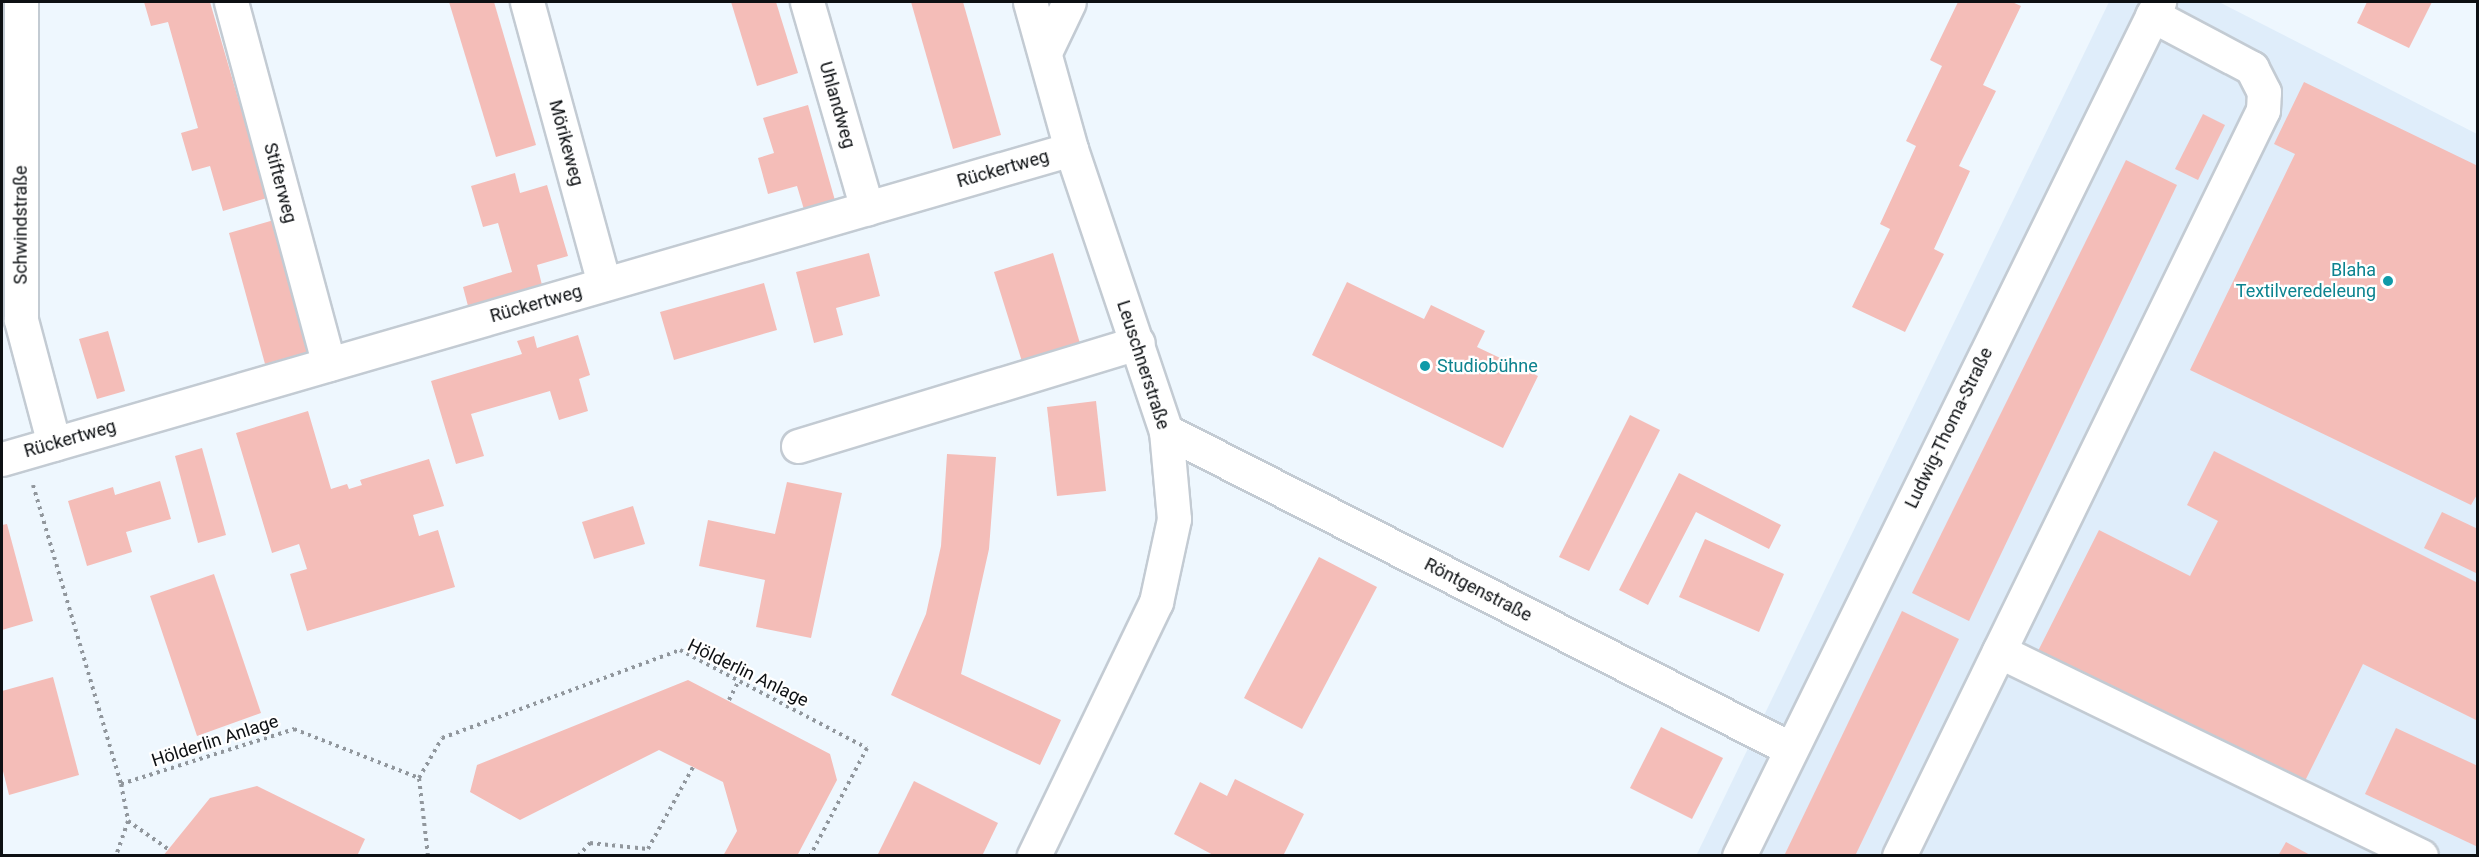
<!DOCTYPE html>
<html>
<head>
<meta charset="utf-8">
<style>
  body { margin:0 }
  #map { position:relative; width:2479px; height:857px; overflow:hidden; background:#eef7fe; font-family:Roboto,sans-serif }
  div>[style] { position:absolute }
  .built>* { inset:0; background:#dfedfa }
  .building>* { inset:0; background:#f4bdb8 }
  .path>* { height:4px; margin-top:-2px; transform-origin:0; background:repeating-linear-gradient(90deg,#91979d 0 3px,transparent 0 7.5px) }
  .roads { filter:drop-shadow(2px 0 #c3cbd3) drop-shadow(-2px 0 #c3cbd3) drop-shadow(0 2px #c3cbd3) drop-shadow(0 -2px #c3cbd3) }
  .minor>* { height:33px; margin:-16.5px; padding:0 16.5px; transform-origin:16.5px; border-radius:16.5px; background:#fff }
  .dots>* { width:16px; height:16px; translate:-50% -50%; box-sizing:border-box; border:3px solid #fff; border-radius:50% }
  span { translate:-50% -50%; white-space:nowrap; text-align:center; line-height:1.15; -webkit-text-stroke:4.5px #fff; paint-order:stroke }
  .street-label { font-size:18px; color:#0d1013 }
  .culture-label { font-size:18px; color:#0d838f }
  .right { translate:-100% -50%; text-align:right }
  .left { translate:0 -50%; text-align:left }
  .frame { position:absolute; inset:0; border:3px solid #0d1013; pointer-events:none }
</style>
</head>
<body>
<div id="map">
  <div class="built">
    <i style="clip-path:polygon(2109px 2px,2219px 2px,2477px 134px,2477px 855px,1696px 856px)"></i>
  </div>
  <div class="building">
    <i style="clip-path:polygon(144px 2px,210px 2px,267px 198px,223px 211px,210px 166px,192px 171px,181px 133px,198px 128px,168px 22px,151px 26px)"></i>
    <i style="clip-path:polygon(449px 2px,494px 2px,536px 145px,496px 157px)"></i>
    <i style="clip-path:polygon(731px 2px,776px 2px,798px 73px,757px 86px)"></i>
    <i style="clip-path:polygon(911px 2px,963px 2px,1001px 135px,953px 149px)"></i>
    <i style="clip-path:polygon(1958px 2px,2012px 2px,2021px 6px,1983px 85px,1996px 91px,1959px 166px,1970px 171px,1934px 249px,1944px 254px,1905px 332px,1852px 307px,1890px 229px,1880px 224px,1916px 146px,1906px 141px,1942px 66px,1930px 60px)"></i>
    <i style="clip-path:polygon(2367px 2px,2432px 2px,2409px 48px,2357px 23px)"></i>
    <i style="clip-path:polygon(2304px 82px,2478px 166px,2478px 493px,2471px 505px,2190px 370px,2295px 154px,2274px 144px)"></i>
    <i style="clip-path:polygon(808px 105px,836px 204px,805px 213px,797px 186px,768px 194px,758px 158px,774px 153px,763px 118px)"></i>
    <i style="clip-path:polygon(2203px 114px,2225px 125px,2198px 180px,2175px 169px)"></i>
    <i style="clip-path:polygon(2126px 160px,2177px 185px,1969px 621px,1912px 593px)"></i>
    <i style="clip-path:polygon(515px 173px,520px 193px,547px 185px,568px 256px,537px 265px,542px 285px,468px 306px,463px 287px,512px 272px,498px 223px,483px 227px,471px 186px)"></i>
    <i style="clip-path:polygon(274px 220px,311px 351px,265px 364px,229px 233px)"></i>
    <i style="clip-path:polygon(869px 253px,880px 296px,836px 308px,843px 335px,814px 343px,796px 272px)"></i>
    <i style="clip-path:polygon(1053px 253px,1082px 350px,1024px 368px,994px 272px)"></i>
    <i style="clip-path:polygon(1347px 282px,1424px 319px,1431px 305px,1485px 331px,1477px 347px,1538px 376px,1503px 448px,1312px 355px)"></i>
    <i style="clip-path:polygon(764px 283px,777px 330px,674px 360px,660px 312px)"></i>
    <i style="clip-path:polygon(108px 331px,125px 391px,97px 399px,79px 339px)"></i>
    <i style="clip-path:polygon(578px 335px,590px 375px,579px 379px,588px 411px,559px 420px,550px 391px,471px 414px,484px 456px,456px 464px,431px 381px,522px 354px,517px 341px,534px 336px,537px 348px)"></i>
    <i style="clip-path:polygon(1096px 401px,1106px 491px,1057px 496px,1047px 407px)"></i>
    <i style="clip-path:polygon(308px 411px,331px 489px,347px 484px,349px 489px,362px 485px,360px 480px,429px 459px,444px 506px,413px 515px,419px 536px,438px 530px,455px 587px,307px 631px,290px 574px,307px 569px,299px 544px,272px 553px,236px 433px)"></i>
    <i style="clip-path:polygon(1630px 415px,1660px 430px,1589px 571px,1559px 557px)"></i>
    <i style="clip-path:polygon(202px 448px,226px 535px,198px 543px,175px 456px)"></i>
    <i style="clip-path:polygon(2214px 451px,2478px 583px,2478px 721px,2363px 664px,2303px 785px,2037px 653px,2099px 530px,2190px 576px,2218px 521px,2187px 505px)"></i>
    <i style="clip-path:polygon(947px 454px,996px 457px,989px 549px,961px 674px,1061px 720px,1040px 765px,891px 695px,926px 614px,941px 546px)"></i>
    <i style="clip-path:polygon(1679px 473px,1781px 525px,1769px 549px,1696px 512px,1648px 605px,1619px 590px)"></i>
    <i style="clip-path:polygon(160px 481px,171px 519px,126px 532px,132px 552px,87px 566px,68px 501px,113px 487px,115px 495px)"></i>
    <i style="clip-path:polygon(787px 482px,842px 493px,811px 638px,756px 627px,765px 580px,699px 566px,708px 520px,775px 534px)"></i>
    <i style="clip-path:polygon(633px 506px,645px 544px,594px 559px,582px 522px)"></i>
    <i style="clip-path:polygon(2442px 512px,2478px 529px,2478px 574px,2424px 548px)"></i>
    <i style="clip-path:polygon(7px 524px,33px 621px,2px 630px,2px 525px)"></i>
    <i style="clip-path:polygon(1705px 539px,1784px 574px,1759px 632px,1679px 597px)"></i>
    <i style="clip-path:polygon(1319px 557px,1377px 587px,1302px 729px,1244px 698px)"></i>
    <i style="clip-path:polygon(214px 574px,261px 713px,197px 736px,150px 596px)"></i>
    <i style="clip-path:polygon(1902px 611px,1959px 639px,1855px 856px,1784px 856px)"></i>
    <i style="clip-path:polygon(53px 677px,79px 775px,9px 795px,2px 767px,2px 691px)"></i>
    <i style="clip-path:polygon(688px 680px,830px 754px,837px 780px,797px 856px,723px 856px,737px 831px,723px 782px,659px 750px,520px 820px,470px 792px,477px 765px)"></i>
    <i style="clip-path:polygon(1661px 727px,1723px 758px,1692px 819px,1630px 788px)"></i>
    <i style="clip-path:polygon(2396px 728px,2478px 766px,2478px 847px,2365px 794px)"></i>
    <i style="clip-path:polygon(1235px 779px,1304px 814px,1283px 856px,1215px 856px,1174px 834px,1200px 782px,1227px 796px)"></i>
    <i style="clip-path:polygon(914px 781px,998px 823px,982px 856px,877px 856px)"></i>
    <i style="clip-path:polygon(257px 786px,365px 839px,357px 856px,163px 856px,210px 798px)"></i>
    <i style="clip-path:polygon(2286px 842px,2312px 856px,2278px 856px)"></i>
  </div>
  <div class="path">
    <i style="left:33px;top:485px;width:312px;rotate:73.6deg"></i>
    <i style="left:121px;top:784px;width:38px;rotate:79deg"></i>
    <i style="left:128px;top:821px;width:37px;rotate:109deg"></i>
    <i style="left:729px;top:700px;width:20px;rotate:-63deg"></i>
    <i style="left:121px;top:784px;width:182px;rotate:-17.6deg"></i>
    <i style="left:294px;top:729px;width:134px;rotate:21.4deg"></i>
    <i style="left:128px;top:821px;width:49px;rotate:35deg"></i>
    <i style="left:428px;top:856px;width:79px;rotate:-96.6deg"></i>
    <i style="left:419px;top:778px;width:46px;rotate:-60.1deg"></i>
    <i style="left:442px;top:738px;width:254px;rotate:-20.3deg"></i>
    <i style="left:680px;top:650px;width:211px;rotate:27.7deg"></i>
    <i style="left:867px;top:748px;width:122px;rotate:117.8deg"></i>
    <i style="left:578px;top:856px;width:18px;rotate:-47deg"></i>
    <i style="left:590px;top:843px;width:58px;rotate:5.9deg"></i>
    <i style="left:648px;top:849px;width:94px;rotate:-61.2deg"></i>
  </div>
  <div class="roads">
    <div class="minor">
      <i style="left:21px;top:2px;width:318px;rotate:90deg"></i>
      <i style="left:21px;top:320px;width:128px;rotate:75.1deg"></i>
      <i style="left:231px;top:2px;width:375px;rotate:74.9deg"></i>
      <i style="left:527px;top:2px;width:292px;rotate:74.7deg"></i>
      <i style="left:807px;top:2px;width:215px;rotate:73.8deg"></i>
      <i style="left:1030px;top:2px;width:153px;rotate:74.4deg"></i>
      <i style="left:1071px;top:149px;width:298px;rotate:71.4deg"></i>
      <i style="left:1166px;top:431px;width:88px;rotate:84.8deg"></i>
      <i style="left:1174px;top:519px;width:85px;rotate:102.2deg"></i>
      <i style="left:1156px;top:602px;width:282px;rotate:115.7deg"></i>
      <i style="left:1045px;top:52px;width:55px;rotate:-64.4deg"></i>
      <i style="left:1166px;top:431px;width:701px;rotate:26.97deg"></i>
      <i style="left:798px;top:446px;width:355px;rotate:-16.9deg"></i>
      <i style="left:2px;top:459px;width:1113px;rotate:-16.17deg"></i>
      <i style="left:1999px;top:651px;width:469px;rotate:25.9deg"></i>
      <i style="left:1739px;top:856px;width:952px;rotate:-63.81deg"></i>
      <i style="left:1899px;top:856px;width:830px;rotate:-63.99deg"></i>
      <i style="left:2263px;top:110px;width:18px;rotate:-87deg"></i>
      <i style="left:2264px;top:92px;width:27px;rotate:-117deg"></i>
      <i style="left:2252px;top:68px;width:113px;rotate:-152.1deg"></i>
    </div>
  </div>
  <div class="dots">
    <i style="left:2388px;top:281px;background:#0f9aa8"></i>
    <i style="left:1425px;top:366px;background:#0f9aa8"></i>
  </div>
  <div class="street-label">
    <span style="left:837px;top:105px;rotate:74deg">Uhlandweg</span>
    <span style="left:566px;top:143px;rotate:75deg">Mörikeweg</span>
    <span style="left:1003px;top:169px;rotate:-16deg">Rückertweg</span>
    <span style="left:280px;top:183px;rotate:75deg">Stifterweg</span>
    <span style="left:21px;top:225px;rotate:-90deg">Schwindstraße</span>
    <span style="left:536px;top:304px;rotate:-16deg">Rückertweg</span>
    <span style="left:1143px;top:365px;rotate:72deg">Leuschnerstraße</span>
    <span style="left:1949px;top:428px;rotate:-64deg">Ludwig-Thoma-Straße</span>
    <span style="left:70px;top:439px;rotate:-16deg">Rückertweg</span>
    <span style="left:1478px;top:590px;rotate:27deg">Röntgenstraße</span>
    <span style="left:748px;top:673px;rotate:26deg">Hölderlin Anlage</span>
    <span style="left:215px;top:741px;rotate:-18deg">Hölderlin Anlage</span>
  </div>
  <div class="culture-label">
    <span class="right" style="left:2376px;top:281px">Blaha<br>Textilveredeleung</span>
    <span class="left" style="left:1437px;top:366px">Studiobühne</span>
  </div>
  <div class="frame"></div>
</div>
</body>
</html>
